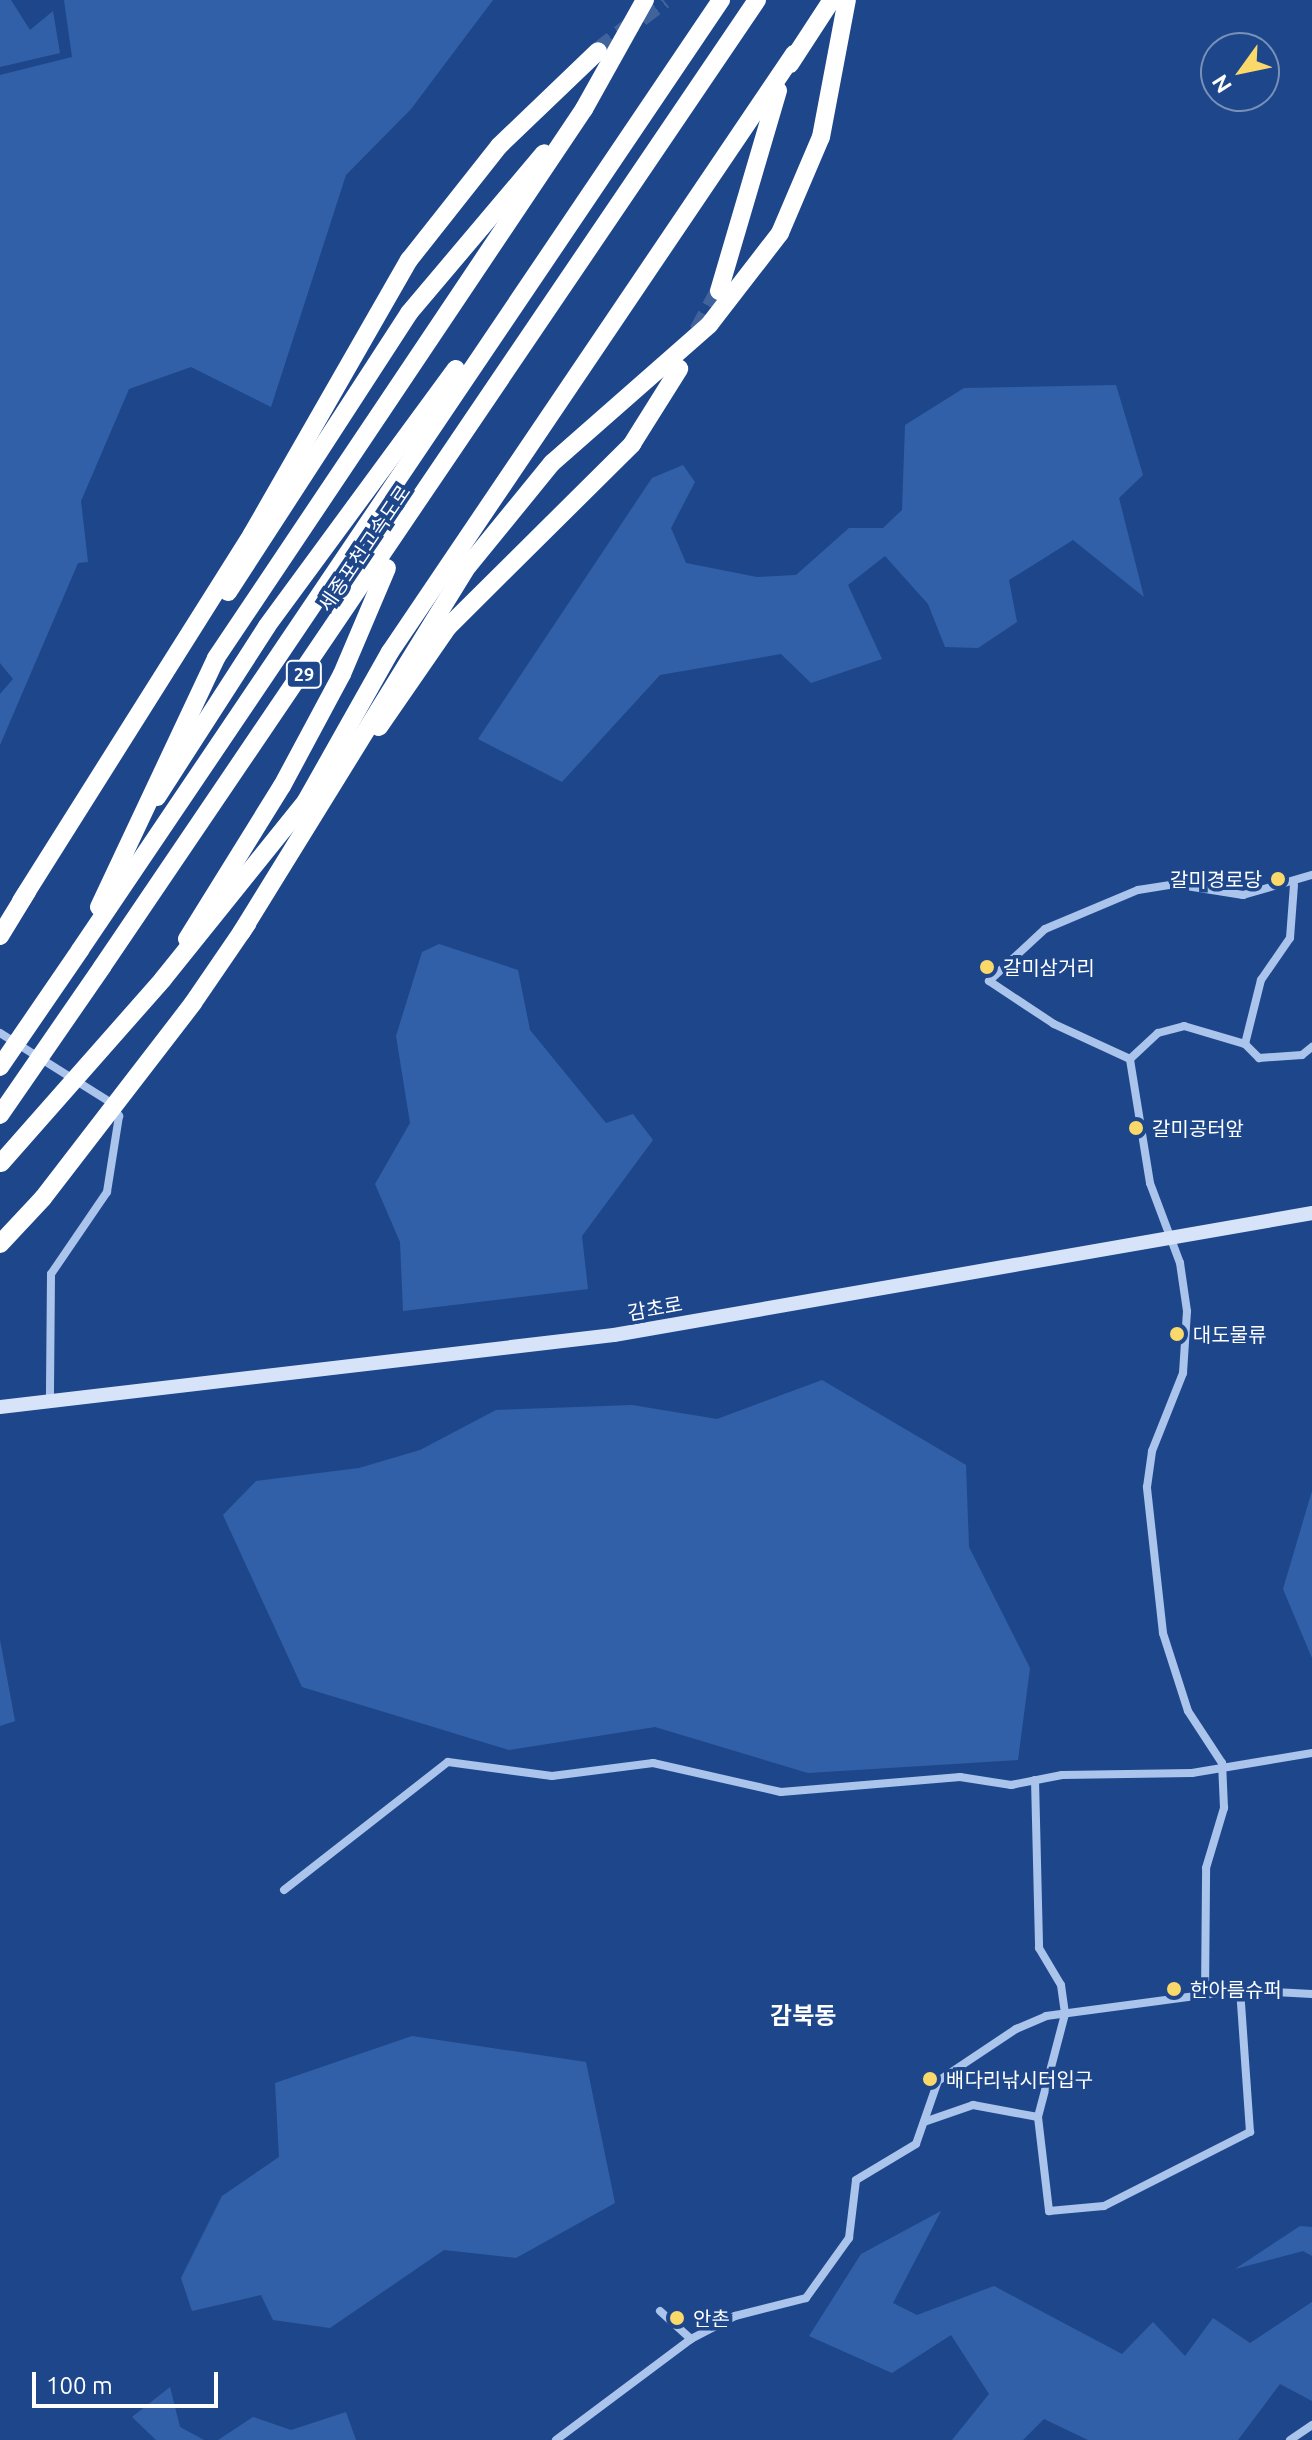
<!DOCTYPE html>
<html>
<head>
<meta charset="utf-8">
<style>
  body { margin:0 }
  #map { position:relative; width:1312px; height:2440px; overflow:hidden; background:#1e478b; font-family:Ubuntu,"Noto Sans KR",sans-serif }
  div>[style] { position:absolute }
  .green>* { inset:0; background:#3260a8 }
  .motorway-tunnel>* { height:18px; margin-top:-9px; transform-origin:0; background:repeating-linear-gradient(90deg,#40639c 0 18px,transparent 0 27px) }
  .minor>* { height:8px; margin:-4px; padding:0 4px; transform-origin:4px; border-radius:4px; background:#aac4ec }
  .secondary>* { height:14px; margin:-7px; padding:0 7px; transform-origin:7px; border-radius:7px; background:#d6e3f9 }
  .motorway>* { height:18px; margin:-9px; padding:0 9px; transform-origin:9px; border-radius:9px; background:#fff }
  .motorway-bridge>* { height:18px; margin:-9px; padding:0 9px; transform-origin:9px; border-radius:9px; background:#fff }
  .dots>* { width:22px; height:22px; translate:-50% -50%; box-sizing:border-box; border:4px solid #1e478b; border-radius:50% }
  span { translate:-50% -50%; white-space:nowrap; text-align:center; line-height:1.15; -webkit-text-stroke:7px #1e478b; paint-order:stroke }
  .shield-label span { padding:2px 6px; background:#1e478b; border:2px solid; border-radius:6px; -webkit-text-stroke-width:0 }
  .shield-label { font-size:18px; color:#fff; font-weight:700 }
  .street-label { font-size:20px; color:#fff }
  .poi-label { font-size:20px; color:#fff }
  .right { translate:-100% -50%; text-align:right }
  .left { translate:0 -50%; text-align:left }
  .quarter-label { font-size:24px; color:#fff; font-weight:700 }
  .north { position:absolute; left:1200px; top:32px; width:80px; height:80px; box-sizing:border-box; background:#1e478b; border:2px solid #7891b9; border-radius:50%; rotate:237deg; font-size:22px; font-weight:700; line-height:32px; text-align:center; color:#fff }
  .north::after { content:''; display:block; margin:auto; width:28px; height:36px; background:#fad96a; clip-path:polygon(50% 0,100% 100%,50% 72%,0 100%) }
  .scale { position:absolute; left:32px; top:2372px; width:186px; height:36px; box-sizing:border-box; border:4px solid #fff; border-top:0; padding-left:10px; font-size:24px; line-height:28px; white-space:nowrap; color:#fff; -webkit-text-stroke:6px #1e478b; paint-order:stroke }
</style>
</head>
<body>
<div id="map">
  <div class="green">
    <i style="clip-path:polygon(0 0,11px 0,30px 30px,53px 11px,60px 53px,0 67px)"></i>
    <i style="clip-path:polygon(64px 0,493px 0,411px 109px,346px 175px,271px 407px,191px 367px,129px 389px,81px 501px,88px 562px,78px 563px,0 745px,0 694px,13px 679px,0 663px,0 75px,72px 57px)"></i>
    <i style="clip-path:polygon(1116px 385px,1143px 475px,1119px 498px,1144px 597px,1073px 540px,1009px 580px,1017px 622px,978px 648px,945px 647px,928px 604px,885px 556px,848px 585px,882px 659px,811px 683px,781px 654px,660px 675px,562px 782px,478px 739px,652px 478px,683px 465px,695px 482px,671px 528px,686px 563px,757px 577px,796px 575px,849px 528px,883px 528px,902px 510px,905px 425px,964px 388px)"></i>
    <i style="clip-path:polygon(439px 944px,518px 970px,530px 1030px,606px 1123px,633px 1114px,653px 1140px,582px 1236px,588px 1289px,403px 1311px,400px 1242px,375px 1184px,410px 1123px,396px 1036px,422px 952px)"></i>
    <i style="clip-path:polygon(822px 1380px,966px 1465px,969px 1547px,1030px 1668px,1018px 1760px,808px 1773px,655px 1727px,509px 1750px,302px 1687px,223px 1515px,256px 1481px,359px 1468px,420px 1450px,496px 1410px,632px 1405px,717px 1419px)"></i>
    <i style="clip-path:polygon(1312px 1491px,1312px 1658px,1283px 1589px)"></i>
    <i style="clip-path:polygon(0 1640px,15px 1721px,0 1726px)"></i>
    <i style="clip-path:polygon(412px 2036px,586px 2062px,615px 2203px,516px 2258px,444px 2250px,330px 2328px,273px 2320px,261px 2295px,192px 2311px,181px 2278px,222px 2196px,279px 2157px,275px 2083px)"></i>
    <i style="clip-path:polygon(941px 2211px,893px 2303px,917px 2315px,994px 2286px,1122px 2354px,1153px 2322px,1185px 2356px,1213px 2318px,1250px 2343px,1312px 2302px,1312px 2401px,1280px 2384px,1238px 2440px,1088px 2440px,1044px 2419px,1023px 2440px,952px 2440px,989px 2394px,951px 2335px,892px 2373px,809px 2336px,861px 2254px)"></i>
    <i style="clip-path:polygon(1300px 2226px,1312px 2227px,1312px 2256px,1303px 2251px,1235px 2269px)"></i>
    <i style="clip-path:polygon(170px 2387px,180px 2427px,204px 2440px,156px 2440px,132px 2417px)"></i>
    <i style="clip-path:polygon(346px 2412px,356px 2440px,218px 2440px,253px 2417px,291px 2430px)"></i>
  </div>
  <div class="motorway-tunnel">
    <i style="left:598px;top:51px;width:83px;rotate:-37.7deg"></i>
    <i style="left:698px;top:331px;width:45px;rotate:-62.3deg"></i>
  </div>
  <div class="minor">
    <i style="left:0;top:1033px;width:130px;rotate:32.1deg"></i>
    <i style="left:110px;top:1102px;width:17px;rotate:57deg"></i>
    <i style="left:119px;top:1116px;width:77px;rotate:99deg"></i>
    <i style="left:107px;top:1192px;width:99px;rotate:124.3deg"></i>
    <i style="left:51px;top:1274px;width:127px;rotate:90.5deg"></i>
    <i style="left:1245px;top:1044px;width:66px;rotate:-76deg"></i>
    <i style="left:1261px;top:980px;width:51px;rotate:-55.4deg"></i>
    <i style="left:1290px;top:938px;width:53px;rotate:-85.7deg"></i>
    <i style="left:1130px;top:1059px;width:38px;rotate:-43deg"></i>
    <i style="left:1158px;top:1033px;width:27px;rotate:-15deg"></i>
    <i style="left:1184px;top:1026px;width:64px;rotate:16.4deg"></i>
    <i style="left:1245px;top:1044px;width:20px;rotate:45deg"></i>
    <i style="left:1259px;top:1058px;width:43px;rotate:-4deg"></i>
    <i style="left:1302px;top:1055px;width:13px;rotate:-39deg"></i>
    <i style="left:1035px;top:1780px;width:168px;rotate:88.6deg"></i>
    <i style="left:1039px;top:1948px;width:43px;rotate:59.3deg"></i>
    <i style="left:1061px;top:1985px;width:29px;rotate:82deg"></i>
    <i style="left:1065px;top:2014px;width:106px;rotate:104.7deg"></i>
    <i style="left:1038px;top:2117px;width:95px;rotate:83.3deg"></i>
    <i style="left:1049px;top:2211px;width:55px;rotate:-5.2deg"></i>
    <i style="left:1104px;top:2206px;width:164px;rotate:-26.9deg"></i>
    <i style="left:1250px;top:2132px;width:142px;rotate:-94deg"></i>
    <i style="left:284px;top:1890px;width:208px;rotate:-38deg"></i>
    <i style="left:448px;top:1762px;width:105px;rotate:7.7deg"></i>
    <i style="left:552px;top:1776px;width:102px;rotate:-7.3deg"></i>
    <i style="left:653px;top:1763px;width:131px;rotate:12.8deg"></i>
    <i style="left:781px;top:1792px;width:180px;rotate:-4.8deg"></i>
    <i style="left:960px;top:1777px;width:52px;rotate:8.9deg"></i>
    <i style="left:1011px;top:1785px;width:52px;rotate:-11.1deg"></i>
    <i style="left:1062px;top:1775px;width:130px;rotate:-0.9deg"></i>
    <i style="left:1192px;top:1773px;width:122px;rotate:-9.5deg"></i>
    <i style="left:1205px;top:1995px;width:127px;rotate:-89.5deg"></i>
    <i style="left:1206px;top:1868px;width:63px;rotate:-73.3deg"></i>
    <i style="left:1224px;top:1808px;width:45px;rotate:-92.5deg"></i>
    <i style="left:1222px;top:1763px;width:62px;rotate:-123.2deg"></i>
    <i style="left:1188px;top:1711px;width:82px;rotate:-107.8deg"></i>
    <i style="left:1163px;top:1633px;width:147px;rotate:-96.3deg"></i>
    <i style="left:1147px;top:1487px;width:36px;rotate:-82deg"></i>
    <i style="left:1152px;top:1451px;width:84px;rotate:-68.3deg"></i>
    <i style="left:1183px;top:1373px;width:62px;rotate:-86.3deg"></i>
    <i style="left:1187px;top:1311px;width:49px;rotate:-98.3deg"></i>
    <i style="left:1180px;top:1263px;width:85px;rotate:-110.6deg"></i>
    <i style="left:1150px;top:1183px;width:126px;rotate:-99.2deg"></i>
    <i style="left:1130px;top:1059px;width:84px;rotate:-155.3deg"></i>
    <i style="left:1054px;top:1024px;width:78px;rotate:-146.5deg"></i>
    <i style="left:989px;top:981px;width:76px;rotate:-42.9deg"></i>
    <i style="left:1045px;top:929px;width:101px;rotate:-22.8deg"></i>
    <i style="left:1138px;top:890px;width:36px;rotate:-9deg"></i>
    <i style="left:1174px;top:884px;width:70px;rotate:9.1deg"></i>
    <i style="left:1243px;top:895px;width:72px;rotate:-16.2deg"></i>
    <i style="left:924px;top:2122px;width:52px;rotate:-19.1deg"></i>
    <i style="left:973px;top:2105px;width:66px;rotate:10.5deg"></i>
    <i style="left:660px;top:2311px;width:42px;rotate:42.1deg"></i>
    <i style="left:556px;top:2440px;width:169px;rotate:-36.8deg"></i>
    <i style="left:691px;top:2339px;width:50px;rotate:-27.6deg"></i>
    <i style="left:735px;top:2316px;width:73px;rotate:-14.2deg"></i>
    <i style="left:806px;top:2298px;width:74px;rotate:-54.4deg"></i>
    <i style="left:849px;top:2238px;width:58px;rotate:-83.1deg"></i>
    <i style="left:856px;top:2180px;width:70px;rotate:-31deg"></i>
    <i style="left:916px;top:2144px;width:67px;rotate:-70.8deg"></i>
    <i style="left:938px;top:2081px;width:94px;rotate:-33.7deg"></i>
    <i style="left:1016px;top:2029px;width:33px;rotate:-23deg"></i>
    <i style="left:1046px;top:2016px;width:196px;rotate:-7.6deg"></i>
    <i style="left:1240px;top:1990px;width:72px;rotate:3.2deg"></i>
    <i style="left:1290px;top:2440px;width:27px;rotate:-34deg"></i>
  </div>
  <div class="secondary">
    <i style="left:0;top:1407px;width:618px;rotate:-6.69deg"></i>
    <i style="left:614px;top:1335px;width:709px;rotate:-9.91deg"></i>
  </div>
  <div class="motorway">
    <i style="left:790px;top:64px;width:75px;rotate:-56.9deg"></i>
    <i style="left:719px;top:291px;width:209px;rotate:-73.6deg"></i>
    <i style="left:228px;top:592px;width:333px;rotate:-57deg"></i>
    <i style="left:409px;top:313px;width:209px;rotate:-49.8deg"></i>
    <i style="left:379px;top:727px;width:121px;rotate:-55.4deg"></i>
    <i style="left:448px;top:627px;width:260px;rotate:-44.8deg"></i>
    <i style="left:632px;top:444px;width:89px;rotate:-57.9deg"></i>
    <i style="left:157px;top:797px;width:203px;rotate:-57.2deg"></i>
    <i style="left:267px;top:626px;width:319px;rotate:-53.7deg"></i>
    <i style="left:21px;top:901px;width:434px;rotate:-57.8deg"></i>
    <i style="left:252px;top:534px;width:316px;rotate:-60.2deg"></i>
    <i style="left:409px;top:260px;width:145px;rotate:-51.7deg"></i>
    <i style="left:499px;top:146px;width:137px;rotate:-43.8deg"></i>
    <i style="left:99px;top:907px;width:275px;rotate:-64.8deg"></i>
    <i style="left:216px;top:658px;width:661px;rotate:-56.17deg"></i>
    <i style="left:584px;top:109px;width:125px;rotate:-60.8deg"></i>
    <i style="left:241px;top:933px;width:432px;rotate:-58.3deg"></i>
    <i style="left:468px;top:566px;width:133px;rotate:-50.8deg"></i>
    <i style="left:552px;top:463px;width:209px;rotate:-41.3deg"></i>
    <i style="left:709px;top:325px;width:116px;rotate:-52.3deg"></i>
    <i style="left:780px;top:233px;width:104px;rotate:-66.9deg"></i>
    <i style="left:821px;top:137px;width:139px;rotate:-79.3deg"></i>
    <i style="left:0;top:936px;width:52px;rotate:-58.5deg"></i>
    <i style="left:187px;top:939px;width:180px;rotate:-58.2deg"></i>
    <i style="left:282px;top:786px;width:127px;rotate:-61.8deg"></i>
    <i style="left:342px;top:674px;width:115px;rotate:-67deg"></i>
    <i style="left:80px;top:950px;width:1146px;rotate:-55.99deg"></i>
    <i style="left:102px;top:967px;width:1168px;rotate:-55.89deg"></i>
    <i style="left:163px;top:979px;width:228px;rotate:-51.2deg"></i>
    <i style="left:306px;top:801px;width:171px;rotate:-60.6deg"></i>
    <i style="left:390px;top:652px;width:722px;rotate:-55.96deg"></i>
    <i style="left:193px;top:1003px;width:96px;rotate:-55.6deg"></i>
    <i style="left:0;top:1244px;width:63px;rotate:-46.9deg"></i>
  </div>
  <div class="motorway-bridge">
    <i style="left:0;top:1067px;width:142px;rotate:-55.6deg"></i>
    <i style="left:0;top:1115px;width:180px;rotate:-55.4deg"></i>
    <i style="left:1px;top:1163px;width:245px;rotate:-48.6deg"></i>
    <i style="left:43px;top:1198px;width:246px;rotate:-52.4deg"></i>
  </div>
  <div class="dots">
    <i style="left:1278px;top:879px;background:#fad96a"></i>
    <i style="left:987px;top:967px;background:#fad96a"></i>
    <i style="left:1136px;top:1128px;background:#fad96a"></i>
    <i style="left:1177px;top:1334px;background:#fad96a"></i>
    <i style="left:1174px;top:1989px;background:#fad96a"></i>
    <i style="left:930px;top:2079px;background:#fad96a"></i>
    <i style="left:677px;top:2318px;background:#fad96a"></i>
  </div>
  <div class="shield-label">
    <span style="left:304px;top:674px">29</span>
  </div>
  <div class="street-label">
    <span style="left:364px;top:548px;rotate:-56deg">세종포천고속도로</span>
    <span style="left:655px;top:1308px;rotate:-10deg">감초로</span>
  </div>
  <div class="poi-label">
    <span class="right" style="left:1262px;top:879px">갈미경로당</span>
    <span class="left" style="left:1003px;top:967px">갈미삼거리</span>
    <span class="left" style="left:1152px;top:1128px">갈미공터앞</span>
    <span class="left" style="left:1193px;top:1334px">대도물류</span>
    <span class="left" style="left:1190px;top:1989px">한아름슈퍼</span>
    <span class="left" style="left:946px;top:2079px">배다리낚시터입구</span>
    <span class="left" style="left:693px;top:2318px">안촌</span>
  </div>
  <div class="quarter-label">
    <span style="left:803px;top:2016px">감북동</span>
  </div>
  <div class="north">N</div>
  <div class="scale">100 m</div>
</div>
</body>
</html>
